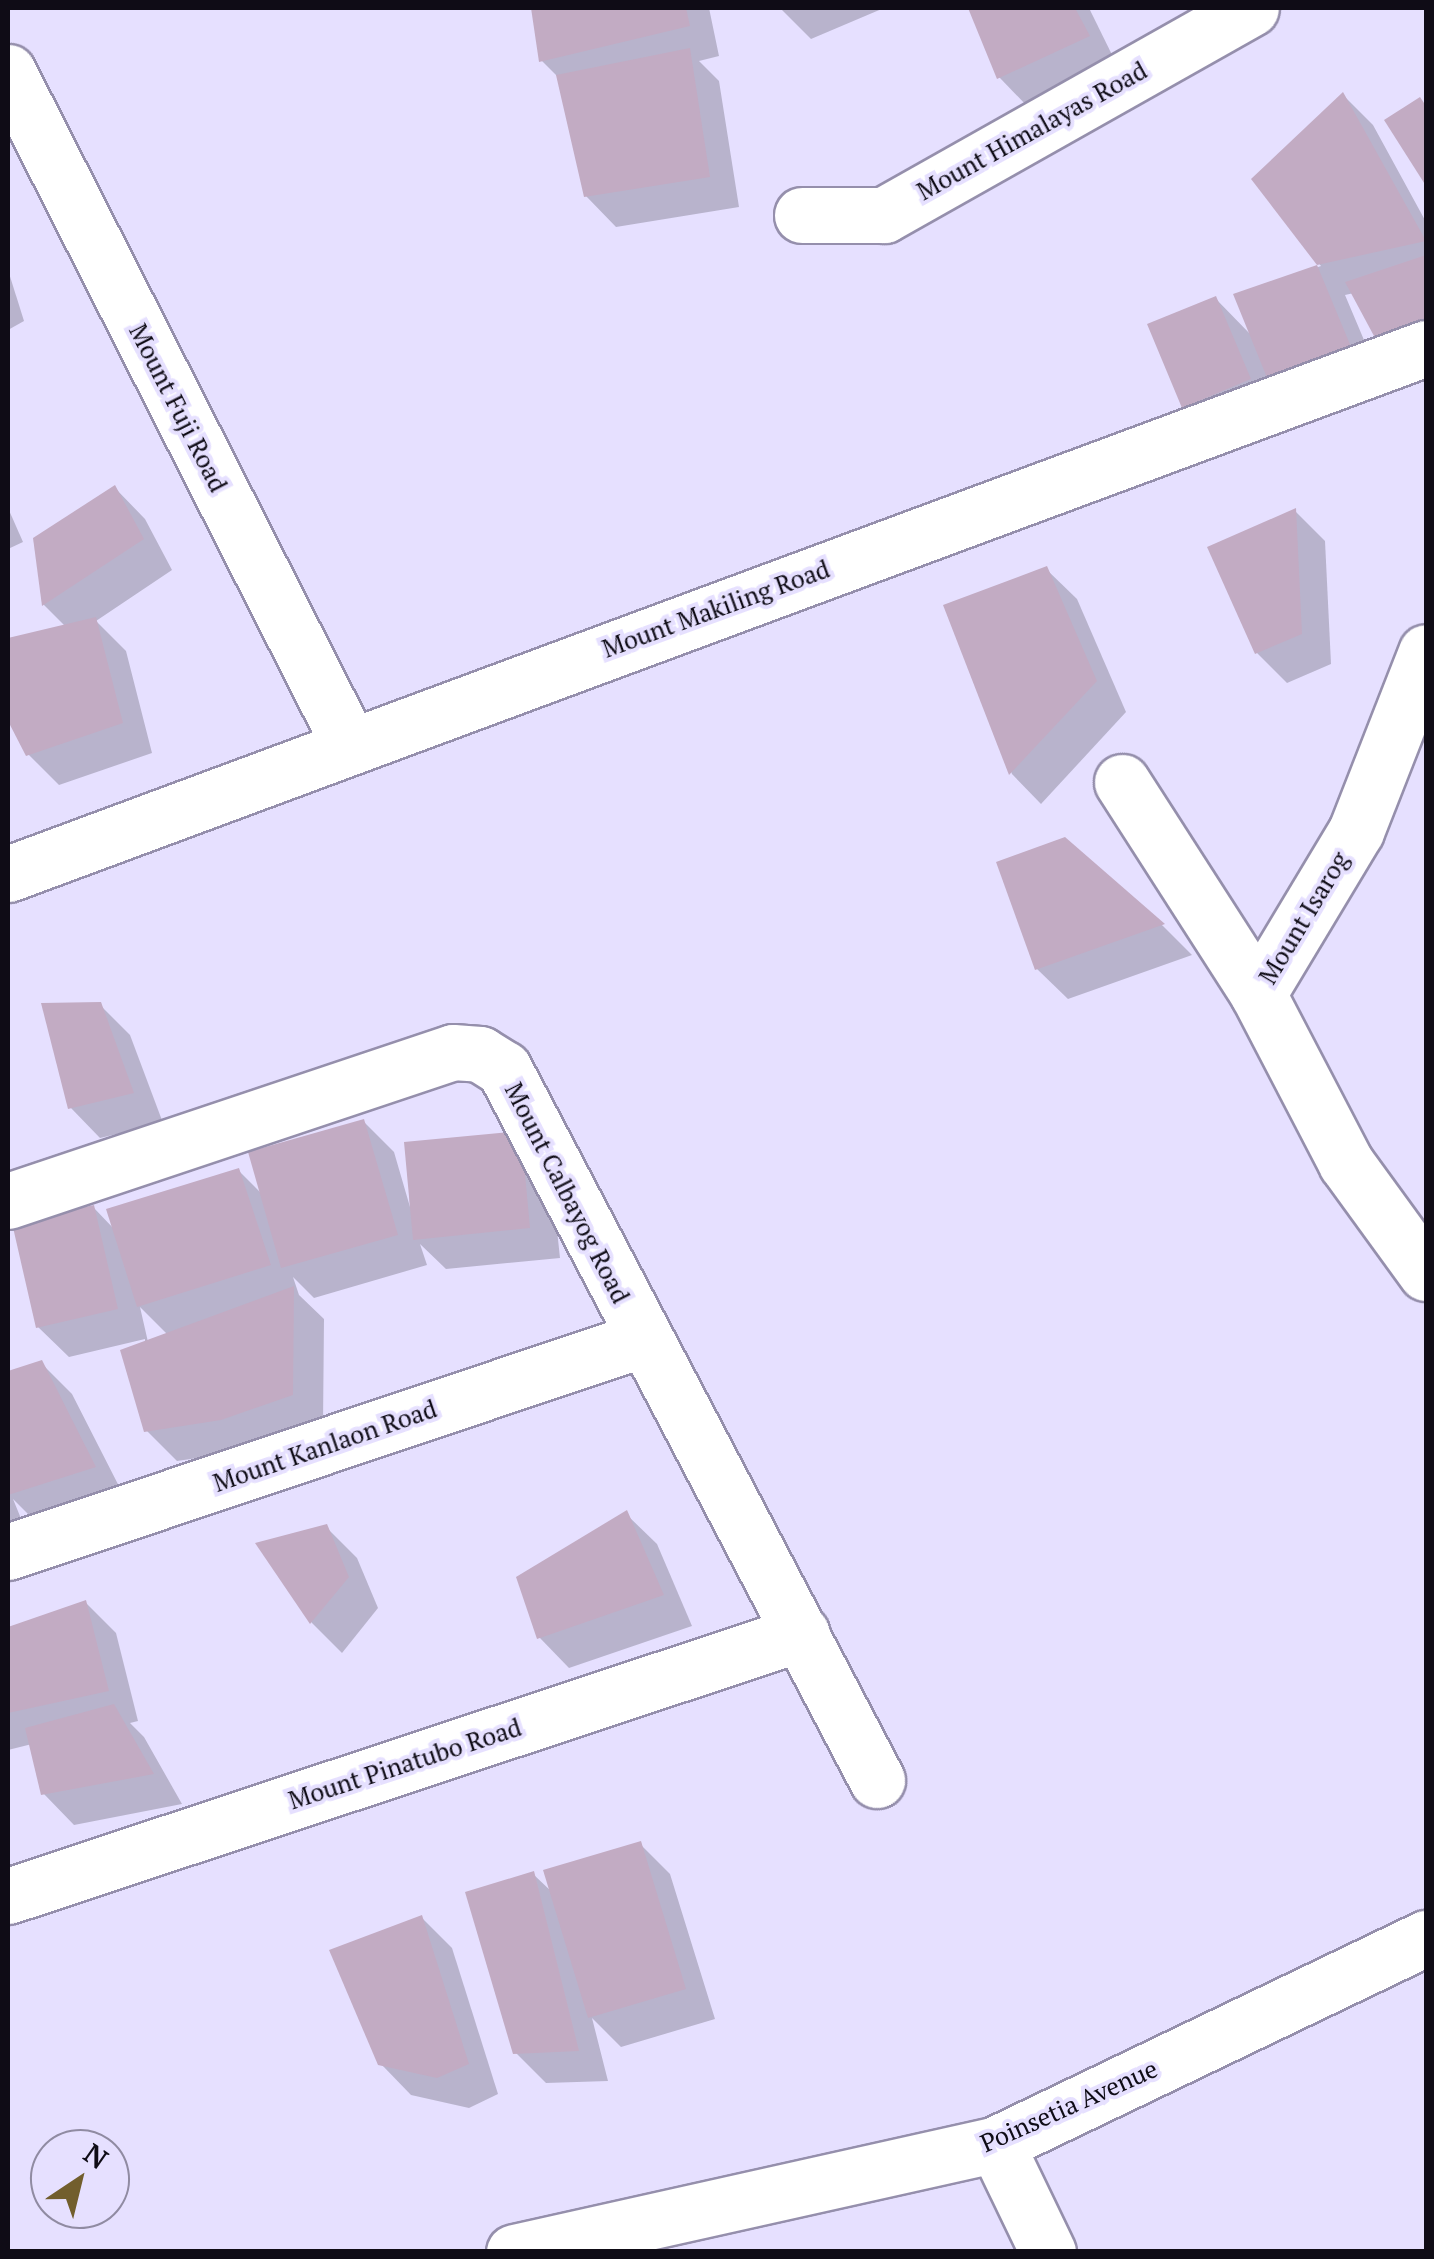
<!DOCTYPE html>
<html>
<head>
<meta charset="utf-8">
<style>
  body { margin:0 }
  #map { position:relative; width:1434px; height:2259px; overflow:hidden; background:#e6e0ff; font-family:"PT Serif",serif }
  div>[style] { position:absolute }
  .shadow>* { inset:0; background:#0003 }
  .building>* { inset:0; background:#c2abc3 }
  .roads { filter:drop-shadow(2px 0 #958fac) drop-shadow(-2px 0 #958fac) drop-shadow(0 2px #958fac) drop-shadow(0 -2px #958fac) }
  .street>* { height:55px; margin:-27.5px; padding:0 27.5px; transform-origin:27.5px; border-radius:27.5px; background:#fff }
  span { translate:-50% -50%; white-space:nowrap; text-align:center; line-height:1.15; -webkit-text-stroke:8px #e6e0ff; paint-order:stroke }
  .street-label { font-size:25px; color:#0f0c16 }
  .frame { position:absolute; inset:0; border:10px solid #0f0c16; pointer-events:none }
  .north { position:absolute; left:30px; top:2129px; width:100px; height:100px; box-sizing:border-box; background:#e6e0ff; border:2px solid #908ba2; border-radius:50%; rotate:35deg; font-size:28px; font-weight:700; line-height:40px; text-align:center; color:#0f0c16 }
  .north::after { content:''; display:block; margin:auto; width:35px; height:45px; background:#725e2d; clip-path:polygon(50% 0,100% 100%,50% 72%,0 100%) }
</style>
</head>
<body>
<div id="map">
  <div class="shadow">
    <i style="clip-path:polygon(534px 8px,709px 8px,719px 56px,699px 61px,719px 81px,739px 207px,616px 227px,586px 196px,559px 78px,542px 61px)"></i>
    <i style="clip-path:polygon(780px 8px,884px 8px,811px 39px)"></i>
    <i style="clip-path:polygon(971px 8px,1089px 8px,1118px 67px,1029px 108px,999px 77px)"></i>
    <i style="clip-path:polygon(1343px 95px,1373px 125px,1426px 222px,1426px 372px,1354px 293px,1345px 295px,1383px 385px,1215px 437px,1184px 406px,1216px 299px,1252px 336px,1236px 296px,1321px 266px,1254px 179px)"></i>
    <i style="clip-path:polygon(8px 270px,24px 321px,8px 330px)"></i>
    <i style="clip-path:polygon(115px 488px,145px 519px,172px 570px,96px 621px,126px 651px,152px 753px,59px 785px,28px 754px,8px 716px,8px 641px,66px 627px,44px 605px,35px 539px)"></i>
    <i style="clip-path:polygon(8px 508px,23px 542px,8px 549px)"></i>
    <i style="clip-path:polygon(1295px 511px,1325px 541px,1331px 664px,1287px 683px,1257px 653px)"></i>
    <i style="clip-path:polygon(1046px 569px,1077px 599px,1126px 712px,1041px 804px,1012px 774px,947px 607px)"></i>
    <i style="clip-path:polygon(1065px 840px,1163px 926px,1192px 955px,1068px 999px,1037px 969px)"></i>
    <i style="clip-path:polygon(100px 1005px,130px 1035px,163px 1123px,100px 1138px,70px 1107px)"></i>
    <i style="clip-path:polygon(evenodd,364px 1122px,394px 1152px,410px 1207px,407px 1145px,550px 1164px,560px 1258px,446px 1269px,420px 1244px,427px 1265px,314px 1298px,293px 1277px,299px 1295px,324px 1319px,323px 1425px,252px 1450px,177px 1461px,146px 1430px,145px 1339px,69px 1357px,38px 1327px,94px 1208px,115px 1230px,239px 1171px,263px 1195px,364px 1122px,140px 1307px,168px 1335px,148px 1342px,140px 1307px)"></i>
    <i style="clip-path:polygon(41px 1363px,72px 1394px,125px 1498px,39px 1525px,13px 1499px,29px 1538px,8px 1542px,8px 1374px)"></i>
    <i style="clip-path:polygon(626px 1514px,657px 1544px,692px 1626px,569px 1668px,539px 1637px)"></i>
    <i style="clip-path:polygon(326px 1527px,357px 1558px,378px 1608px,342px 1653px,312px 1623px,259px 1545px)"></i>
    <i style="clip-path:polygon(86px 1603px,116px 1633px,138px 1721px,130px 1723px,144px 1737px,182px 1804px,74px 1825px,44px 1794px,32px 1744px,8px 1750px,8px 1630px)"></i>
    <i style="clip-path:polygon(640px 1844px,670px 1874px,715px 2019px,621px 2047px,592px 2018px,608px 2081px,546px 2083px,515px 2052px,533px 1874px,553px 1893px)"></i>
    <i style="clip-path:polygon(422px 1918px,452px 1948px,498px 2094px,469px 2108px,411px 2095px,380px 2063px)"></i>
  </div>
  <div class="building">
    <i style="clip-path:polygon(531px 8px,686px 8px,690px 26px,539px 62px)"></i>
    <i style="clip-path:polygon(968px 8px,1075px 8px,1090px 36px,997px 79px)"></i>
    <i style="clip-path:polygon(690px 48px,710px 177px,584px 197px,556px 75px)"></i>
    <i style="clip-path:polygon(1343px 92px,1426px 241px,1317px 265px,1251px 179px)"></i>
    <i style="clip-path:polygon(1420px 97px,1426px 106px,1426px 186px,1384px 120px)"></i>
    <i style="clip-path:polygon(1426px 255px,1426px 326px,1381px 349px,1345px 282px)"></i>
    <i style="clip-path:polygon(1317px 265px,1354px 354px,1270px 385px,1233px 294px)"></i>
    <i style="clip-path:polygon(1216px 296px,1251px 379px,1182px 408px,1147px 324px)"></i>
    <i style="clip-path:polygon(115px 485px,144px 539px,42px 606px,33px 538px)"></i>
    <i style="clip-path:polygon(1296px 508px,1302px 634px,1255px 654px,1207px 547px)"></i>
    <i style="clip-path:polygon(1047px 566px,1097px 681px,1009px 775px,943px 605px)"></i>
    <i style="clip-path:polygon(96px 617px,123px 723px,26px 756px,8px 721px,8px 638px)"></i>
    <i style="clip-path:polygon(1065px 837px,1165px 924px,1035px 970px,996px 862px)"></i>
    <i style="clip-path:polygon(101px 1002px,134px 1093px,68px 1109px,41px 1003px)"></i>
    <i style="clip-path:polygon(364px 1119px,398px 1235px,281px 1268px,248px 1152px)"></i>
    <i style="clip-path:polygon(521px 1131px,530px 1228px,413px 1240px,404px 1142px)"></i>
    <i style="clip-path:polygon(239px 1168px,271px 1265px,137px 1307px,106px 1209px)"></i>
    <i style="clip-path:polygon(94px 1205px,118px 1309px,36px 1328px,12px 1223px)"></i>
    <i style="clip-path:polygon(294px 1286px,293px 1395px,221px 1420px,144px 1432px,120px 1350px)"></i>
    <i style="clip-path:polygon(42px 1360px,96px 1467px,8px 1495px,8px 1371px)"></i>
    <i style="clip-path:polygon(627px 1510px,664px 1595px,537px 1639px,516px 1577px)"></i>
    <i style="clip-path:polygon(327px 1524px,349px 1577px,310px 1624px,255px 1543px)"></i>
    <i style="clip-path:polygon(86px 1600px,109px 1691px,8px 1713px,8px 1627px)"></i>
    <i style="clip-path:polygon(114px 1704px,154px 1774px,41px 1795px,25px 1728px)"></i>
    <i style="clip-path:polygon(641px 1841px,686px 1989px,588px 2018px,543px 1870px)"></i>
    <i style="clip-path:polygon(534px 1871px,579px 2051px,513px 2054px,465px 1892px)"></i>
    <i style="clip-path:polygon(422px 1915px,469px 2064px,437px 2078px,378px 2065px,329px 1950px)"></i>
  </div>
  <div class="roads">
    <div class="street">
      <i style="left:8px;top:72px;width:754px;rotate:63.09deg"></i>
      <i style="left:802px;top:215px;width:82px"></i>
      <i style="left:884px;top:215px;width:421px;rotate:-29.4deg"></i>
      <i style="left:1122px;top:782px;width:252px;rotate:57.3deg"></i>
      <i style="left:1258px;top:994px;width:191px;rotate:62.5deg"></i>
      <i style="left:1346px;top:1163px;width:136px;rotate:54deg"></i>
      <i style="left:8px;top:874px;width:1512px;rotate:-20.35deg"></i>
      <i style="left:1258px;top:994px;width:190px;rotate:-59deg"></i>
      <i style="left:1356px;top:831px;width:192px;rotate:-68.6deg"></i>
      <i style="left:8px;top:1201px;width:469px;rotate:-18.5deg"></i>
      <i style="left:453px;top:1052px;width:27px;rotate:4deg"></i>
      <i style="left:480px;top:1054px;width:28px;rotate:32deg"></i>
      <i style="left:504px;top:1069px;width:803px;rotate:62.32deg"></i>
      <i style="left:8px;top:1552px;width:670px;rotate:-18.54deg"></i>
      <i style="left:8px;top:1896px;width:836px;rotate:-18.33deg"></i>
      <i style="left:996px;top:2144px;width:120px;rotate:64.3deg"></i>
      <i style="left:514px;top:2252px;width:494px;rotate:-12.6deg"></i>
      <i style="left:996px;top:2144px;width:477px;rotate:-25.6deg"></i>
    </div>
  </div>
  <div class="street-label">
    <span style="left:1032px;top:131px;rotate:-29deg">Mount Himalayas Road</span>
    <span style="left:178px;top:408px;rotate:63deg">Mount Fuji Road</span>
    <span style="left:716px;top:609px;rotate:-20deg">Mount Makiling Road</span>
    <span style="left:1304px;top:918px;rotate:-59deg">Mount Isarog</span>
    <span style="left:567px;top:1193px;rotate:63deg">Mount Calbayog Road</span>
    <span style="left:325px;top:1446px;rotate:-19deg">Mount Kanlaon Road</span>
    <span style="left:405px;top:1764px;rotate:-18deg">Mount Pinatubo Road</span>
    <span style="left:1069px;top:2106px;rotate:-24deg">Poinsetia Avenue</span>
  </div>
  <div class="frame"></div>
  <div class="north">N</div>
</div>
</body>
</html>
